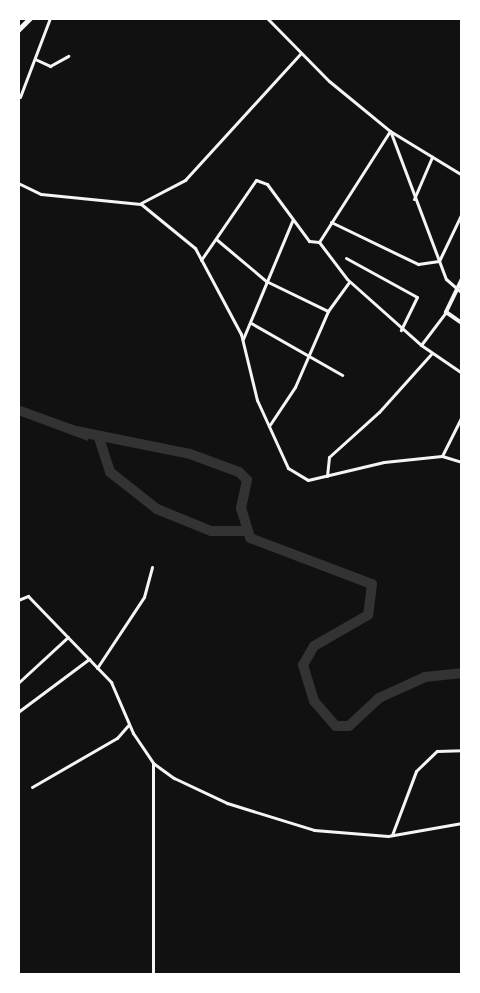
<!DOCTYPE html>
<html>
<head>
<meta charset="utf-8">
<style>
  body { margin:0 }
  #map { position:relative; width:480px; height:993px; overflow:hidden; background:#111; font-family:"Asap Condensed",sans-serif }
  div>[style] { position:absolute }
  .water>* { inset:0; background:#333 }
  .river>* { height:10px; margin:-5px; padding:0 5px; transform-origin:5px; border-radius:5px; background:#333 }
  .minor>* { height:3px; margin:-1.5px; padding:0 1.5px; transform-origin:1.5px; border-radius:1.5px; background:#f5f5f5 }
  .tertiary>* { height:4px; margin:-2px; padding:0 2px; transform-origin:2px; border-radius:2px; background:#f5f5f5 }
  .motorway>* { height:5px; margin:-2.5px; padding:0 2.5px; transform-origin:2.5px; border-radius:2.5px; background:#f5f5f5 }
  span { translate:-50% -50%; white-space:nowrap; text-align:center; line-height:1.15; -webkit-text-stroke:6px #fff; paint-order:stroke }
  .frame { position:absolute; inset:0; border:20px solid #fff; pointer-events:none }
</style>
</head>
<body>
<div id="map">
  <div class="water">
    <i style="clip-path:polygon(18px 405px,90px 431px,88px 441px,18px 415px)"></i>
  </div>
  <div class="river">
    <i style="left:76px;top:431px;width:116px;rotate:11.4deg"></i>
    <i style="left:190px;top:454px;width:52px;rotate:20.2deg"></i>
    <i style="left:239px;top:472px;width:11px;rotate:45deg"></i>
    <i style="left:247px;top:480px;width:29px;rotate:102deg"></i>
    <i style="left:241px;top:508px;width:31px;rotate:73deg"></i>
    <i style="left:250px;top:538px;width:130px;rotate:20.7deg"></i>
    <i style="left:372px;top:584px;width:31px;rotate:97deg"></i>
    <i style="left:368px;top:615px;width:62px;rotate:150.1deg"></i>
    <i style="left:314px;top:646px;width:22px;rotate:120deg"></i>
    <i style="left:303px;top:665px;width:38px;rotate:73deg"></i>
    <i style="left:314px;top:701px;width:33px;rotate:49deg"></i>
    <i style="left:336px;top:726px;width:13px"></i>
    <i style="left:349px;top:726px;width:41px;rotate:-43deg"></i>
    <i style="left:379px;top:698px;width:51px;rotate:-24.5deg"></i>
    <i style="left:425px;top:677px;width:37px;rotate:-6deg"></i>
    <i style="left:99px;top:438px;width:36px;rotate:72deg"></i>
    <i style="left:110px;top:472px;width:60px;rotate:38.2deg"></i>
    <i style="left:157px;top:509px;width:58px;rotate:22.2deg"></i>
    <i style="left:211px;top:531px;width:34px"></i>
  </div>
  <div class="minor">
    <i style="left:267px;top:18px;width:88px;rotate:45.5deg"></i>
    <i style="left:329px;top:81px;width:79px;rotate:39.3deg"></i>
    <i style="left:390px;top:131px;width:84px;rotate:31.4deg"></i>
    <i style="left:35px;top:59px;width:17px;rotate:25deg"></i>
    <i style="left:50px;top:66px;width:21px;rotate:-29deg"></i>
    <i style="left:20px;top:97px;width:85px;rotate:-69.2deg"></i>
    <i style="left:391px;top:133px;width:156px;rotate:69.4deg"></i>
    <i style="left:446px;top:279px;width:21px;rotate:41deg"></i>
    <i style="left:18px;top:183px;width:25px;rotate:26deg"></i>
    <i style="left:41px;top:194px;width:100px;rotate:5.7deg"></i>
    <i style="left:141px;top:204px;width:70px;rotate:39.2deg"></i>
    <i style="left:195px;top:248px;width:98px;rotate:61.9deg"></i>
    <i style="left:241px;top:334px;width:68px;rotate:76.4deg"></i>
    <i style="left:257px;top:400px;width:75px;rotate:65.5deg"></i>
    <i style="left:288px;top:468px;width:23px;rotate:31deg"></i>
    <i style="left:308px;top:480px;width:78px;rotate:-13.3deg"></i>
    <i style="left:384px;top:462px;width:58px;rotate:-5.9deg"></i>
    <i style="left:442px;top:456px;width:45px;rotate:-63.4deg"></i>
    <i style="left:414px;top:199px;width:46px;rotate:-66.8deg"></i>
    <i style="left:141px;top:203px;width:50px;rotate:-27.6deg"></i>
    <i style="left:185px;top:180px;width:172px;rotate:-47.6deg"></i>
    <i style="left:331px;top:222px;width:97px;rotate:25.8deg"></i>
    <i style="left:418px;top:264px;width:21px;rotate:-8deg"></i>
    <i style="left:439px;top:261px;width:53px;rotate:-64.4deg"></i>
    <i style="left:216px;top:239px;width:65px;rotate:40deg"></i>
    <i style="left:266px;top:281px;width:69px;rotate:25.8deg"></i>
    <i style="left:328px;top:311px;width:36px;rotate:-54deg"></i>
    <i style="left:319px;top:242px;width:46px;rotate:52.9deg"></i>
    <i style="left:347px;top:279px;width:99px;rotate:41.7deg"></i>
    <i style="left:421px;top:345px;width:41px;rotate:-52.9deg"></i>
    <i style="left:346px;top:258px;width:81px;rotate:28.8deg"></i>
    <i style="left:417px;top:297px;width:37px;rotate:116deg"></i>
    <i style="left:201px;top:260px;width:97px;rotate:-55.5deg"></i>
    <i style="left:256px;top:180px;width:12px;rotate:20deg"></i>
    <i style="left:267px;top:184px;width:71px;rotate:53.6deg"></i>
    <i style="left:309px;top:241px;width:10px;rotate:6deg"></i>
    <i style="left:319px;top:242px;width:132px;rotate:-57.4deg"></i>
    <i style="left:251px;top:323px;width:105px;rotate:29.7deg"></i>
    <i style="left:243px;top:339px;width:128px;rotate:-67.4deg"></i>
    <i style="left:421px;top:345px;width:50px;rotate:34.3deg"></i>
    <i style="left:269px;top:426px;width:47px;rotate:-56.3deg"></i>
    <i style="left:295px;top:387px;width:83px;rotate:-66.5deg"></i>
    <i style="left:442px;top:456px;width:21px;rotate:17deg"></i>
    <i style="left:327px;top:476px;width:19px;rotate:-84deg"></i>
    <i style="left:329px;top:457px;width:67px;rotate:-42deg"></i>
    <i style="left:379px;top:412px;width:78px;rotate:-48.1deg"></i>
    <i style="left:18px;top:600px;width:11px;rotate:-22deg"></i>
    <i style="left:28px;top:596px;width:120px;rotate:46deg"></i>
    <i style="left:111px;top:682px;width:56px;rotate:66.7deg"></i>
    <i style="left:133px;top:733px;width:36px;rotate:56deg"></i>
    <i style="left:153px;top:763px;width:26px;rotate:36deg"></i>
    <i style="left:174px;top:778px;width:59px;rotate:25.3deg"></i>
    <i style="left:227px;top:803px;width:91px;rotate:17.2deg"></i>
    <i style="left:314px;top:830px;width:74px;rotate:4.6deg"></i>
    <i style="left:388px;top:836px;width:75px;rotate:-10deg"></i>
    <i style="left:97px;top:668px;width:85px;rotate:-56.5deg"></i>
    <i style="left:144px;top:597px;width:31px;rotate:-75deg"></i>
    <i style="left:18px;top:683px;width:68px;rotate:-42.6deg"></i>
    <i style="left:18px;top:712px;width:89px;rotate:-36.7deg"></i>
    <i style="left:32px;top:787px;width:98px;rotate:-30deg"></i>
    <i style="left:117px;top:738px;width:18px;rotate:-49deg"></i>
    <i style="left:392px;top:835px;width:68px;rotate:-69.4deg"></i>
    <i style="left:416px;top:771px;width:29px;rotate:-44deg"></i>
    <i style="left:437px;top:751px;width:25px;rotate:-2deg"></i>
    <i style="left:153px;top:975px;width:212px;rotate:-90deg"></i>
  </div>
  <div class="tertiary">
    <i style="left:462px;top:279px;width:37px;rotate:116deg"></i>
    <i style="left:446px;top:312px;width:19px;rotate:35deg"></i>
  </div>
  <div class="motorway">
    <i style="left:18px;top:30px;width:17px;rotate:-45deg"></i>
  </div>
  <div class="frame"></div>
</div>
</body>
</html>
